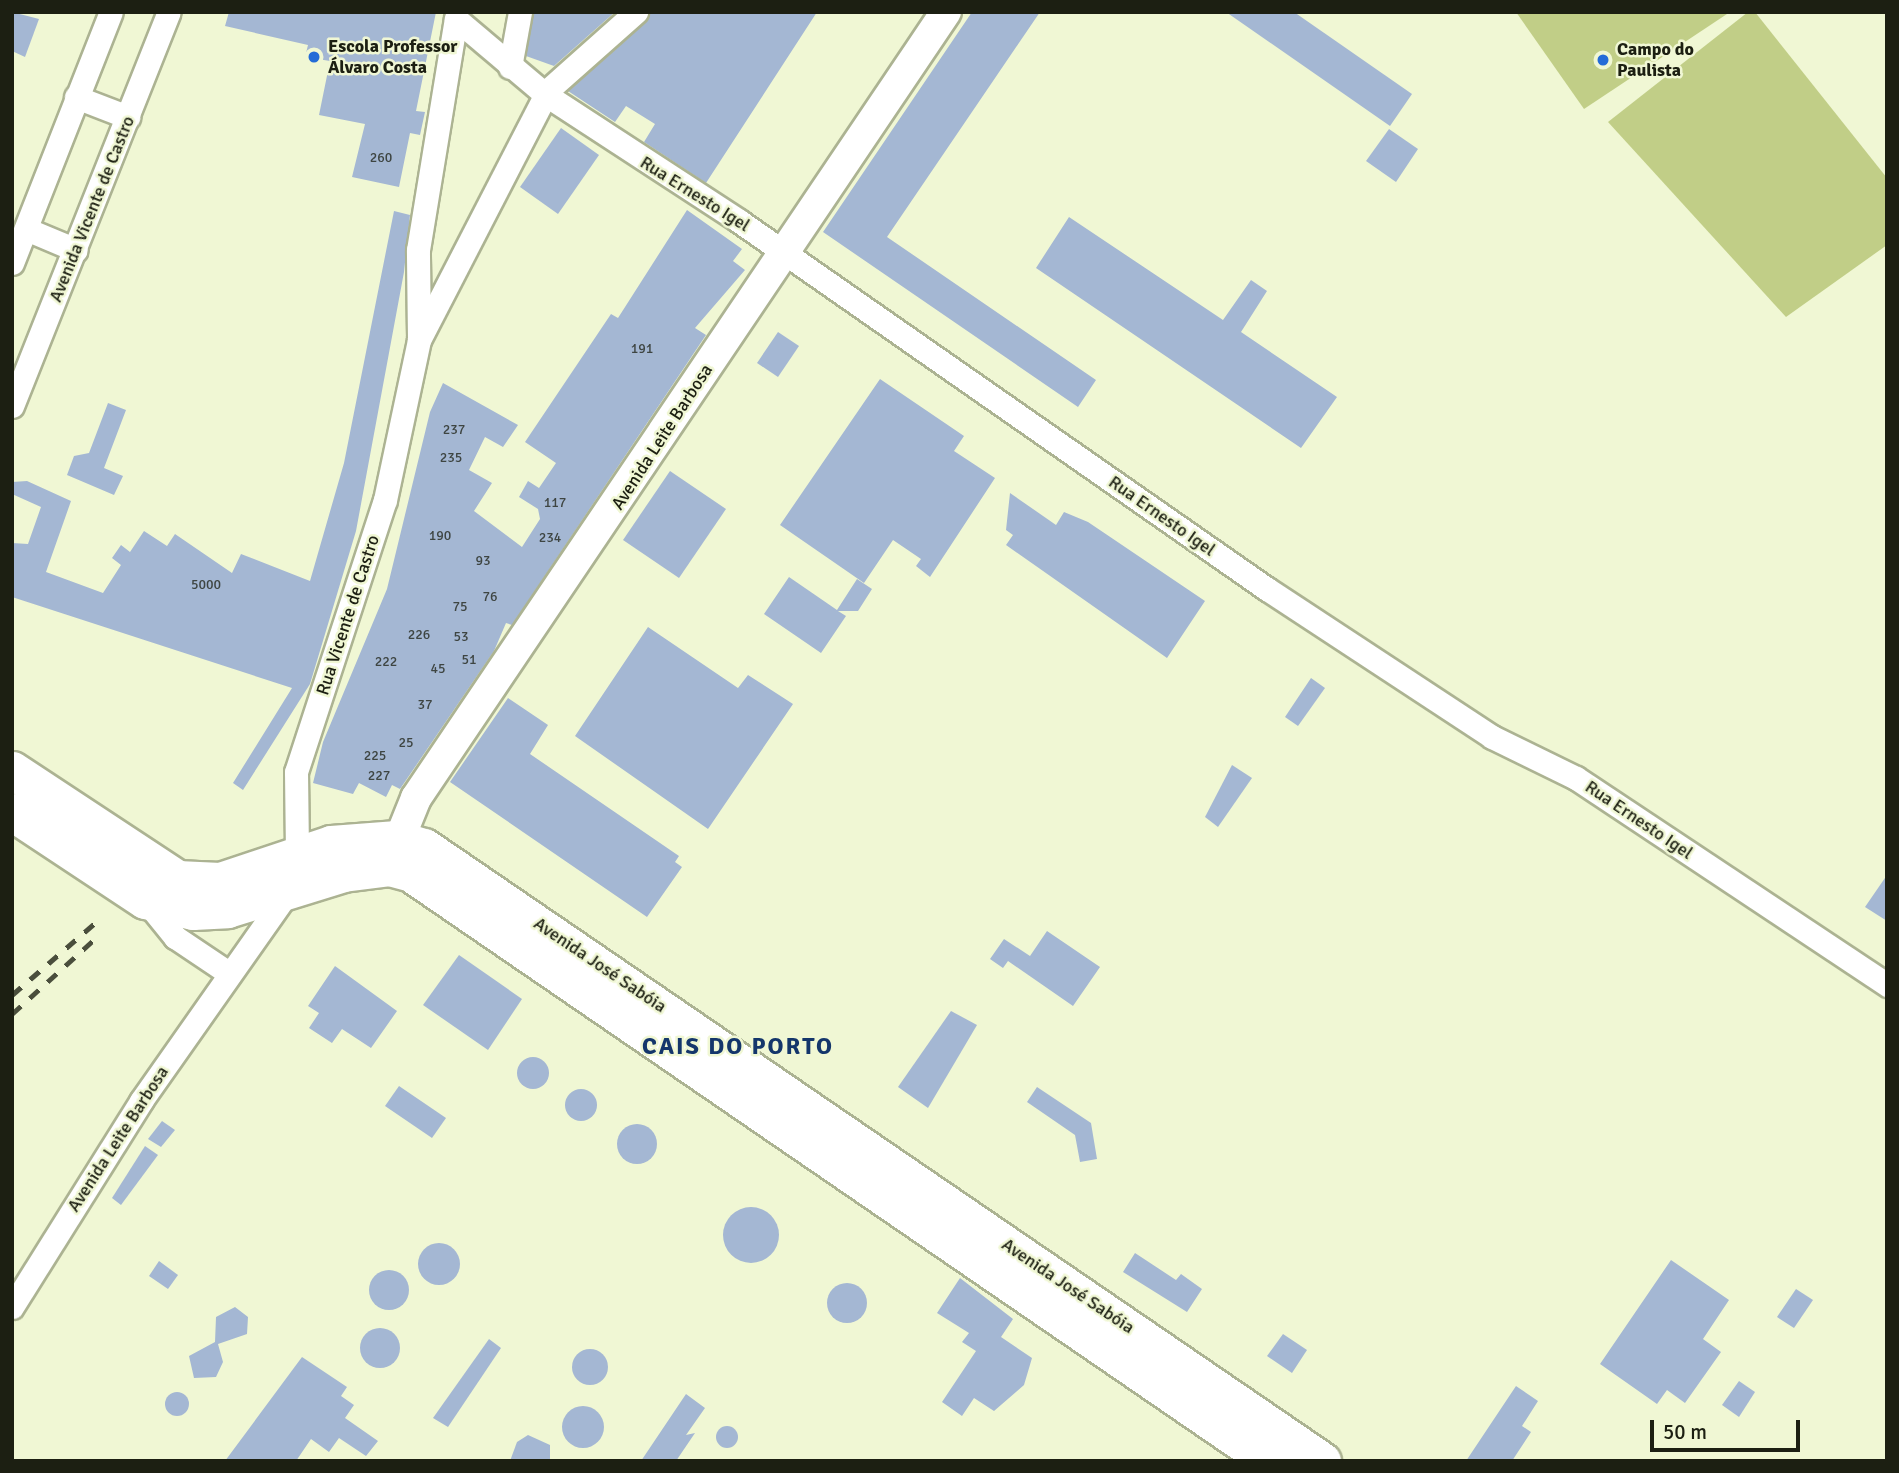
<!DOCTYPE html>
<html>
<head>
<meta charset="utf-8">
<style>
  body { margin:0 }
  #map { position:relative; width:1899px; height:1473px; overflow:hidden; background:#f0f7d4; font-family:Signika,sans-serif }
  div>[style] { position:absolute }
  .green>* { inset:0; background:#c1ce87 }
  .building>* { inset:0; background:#a4b7d3 }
  .round { border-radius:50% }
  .roads { filter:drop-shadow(2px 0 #acb392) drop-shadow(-2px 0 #acb392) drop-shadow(0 2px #acb392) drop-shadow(0 -2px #acb392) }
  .minor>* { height:23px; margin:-11.5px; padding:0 11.5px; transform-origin:11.5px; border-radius:11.5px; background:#fff }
  .tertiary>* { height:30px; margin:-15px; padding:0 15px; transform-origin:15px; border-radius:15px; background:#fff }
  .primary>* { height:37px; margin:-18.5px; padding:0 18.5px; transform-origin:18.5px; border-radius:18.5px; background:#fff }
  .rail>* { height:5px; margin-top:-2.5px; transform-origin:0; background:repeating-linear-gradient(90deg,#4a4e3c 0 12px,transparent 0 24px) }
  .dots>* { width:19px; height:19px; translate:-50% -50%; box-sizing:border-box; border:4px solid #f0f7d4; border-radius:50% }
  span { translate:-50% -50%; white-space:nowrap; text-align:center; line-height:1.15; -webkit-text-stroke:5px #f0f7d4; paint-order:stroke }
  .number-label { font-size:14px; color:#3e4542 }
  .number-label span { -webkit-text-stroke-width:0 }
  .poi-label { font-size:18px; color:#1c1f12; font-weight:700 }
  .left { translate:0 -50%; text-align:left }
  .street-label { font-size:18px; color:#1c1f12 }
  .district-label { font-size:24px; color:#14366b; font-weight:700; letter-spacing:2px }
  .frame { position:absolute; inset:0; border:14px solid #1c1f12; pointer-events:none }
  .scale { position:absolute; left:1650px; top:1420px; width:150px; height:32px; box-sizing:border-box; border:4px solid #1c1f12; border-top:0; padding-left:9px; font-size:21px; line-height:24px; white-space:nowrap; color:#1c1f12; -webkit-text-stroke:5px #f0f7d4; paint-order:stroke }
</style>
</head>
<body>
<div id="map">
  <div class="green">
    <i style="clip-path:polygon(1516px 12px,1730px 12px,1584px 109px)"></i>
    <i style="clip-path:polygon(1748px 12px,1755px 12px,1887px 178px,1887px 245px,1786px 317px,1608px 122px)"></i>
  </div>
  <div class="building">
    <i style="clip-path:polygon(12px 12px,39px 19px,25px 57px,12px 51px)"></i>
    <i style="clip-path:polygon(229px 12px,436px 12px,416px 111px,425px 112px,420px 135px,410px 133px,399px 187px,352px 177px,365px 124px,319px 115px,330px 61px,305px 57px,308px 45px,225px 26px)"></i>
    <i style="clip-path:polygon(534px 12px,615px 12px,554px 66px,526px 56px)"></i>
    <i style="clip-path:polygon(650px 12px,817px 12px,706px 183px,644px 142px,655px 124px,626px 106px,615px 122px,568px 91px)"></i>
    <i style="clip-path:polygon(972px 12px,1040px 12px,887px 237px,1096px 380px,1078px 407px,823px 232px)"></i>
    <i style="clip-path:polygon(1226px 12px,1294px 12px,1412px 94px,1390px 126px)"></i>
    <i style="clip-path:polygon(561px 128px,599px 155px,558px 214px,520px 187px)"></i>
    <i style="clip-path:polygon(1389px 129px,1418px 149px,1396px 182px,1366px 161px)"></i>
    <i style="clip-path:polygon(687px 210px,742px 249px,733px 261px,745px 270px,695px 328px,706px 335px,512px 625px,506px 623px,494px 651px,400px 789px,392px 785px,386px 797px,359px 783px,353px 794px,313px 783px,323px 742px,387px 589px,430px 412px,443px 383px,518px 425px,503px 447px,485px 437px,469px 470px,492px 483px,474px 511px,522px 547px,540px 519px,538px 509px,519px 497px,528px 481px,539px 488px,556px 463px,525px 442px,611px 314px,618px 318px)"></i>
    <i style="clip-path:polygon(394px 211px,410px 215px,404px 272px,356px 531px,310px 684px,243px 790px,233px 783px,292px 688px,12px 597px,12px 543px,28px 544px,41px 507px,12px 494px,12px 482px,27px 481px,71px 501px,46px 572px,103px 593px,121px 565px,112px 558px,121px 545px,130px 552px,144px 531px,167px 546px,175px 534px,232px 573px,241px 554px,310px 581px,344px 463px)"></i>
    <i style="clip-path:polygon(1069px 217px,1223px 320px,1251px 280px,1267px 291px,1241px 332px,1337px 397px,1301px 448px,1036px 268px)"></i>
    <i style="clip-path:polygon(778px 332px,799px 346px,778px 377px,757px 363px)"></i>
    <i style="clip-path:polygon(880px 379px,964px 436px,954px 451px,995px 478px,930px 577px,916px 566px,921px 559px,893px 540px,864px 583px,780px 525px)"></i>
    <i style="clip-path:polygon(108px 403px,126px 410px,104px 468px,123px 476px,114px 495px,67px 475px,74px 456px,89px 453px)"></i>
    <i style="clip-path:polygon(670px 471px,726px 509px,679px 578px,623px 540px)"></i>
    <i style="clip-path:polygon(1010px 493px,1056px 525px,1064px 512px,1088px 522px,1205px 601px,1167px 658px,1006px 545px,1013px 535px,1006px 530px)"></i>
    <i style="clip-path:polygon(789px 577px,837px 610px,857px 579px,872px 589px,858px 611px,838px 611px,846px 616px,821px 653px,764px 614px)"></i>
    <i style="clip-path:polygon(648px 627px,738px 688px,748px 675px,793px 704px,708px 829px,575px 736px)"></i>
    <i style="clip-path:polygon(1311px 678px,1325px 688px,1298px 726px,1285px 717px)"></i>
    <i style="clip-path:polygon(508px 698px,548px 725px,530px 754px,679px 856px,675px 862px,682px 867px,647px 917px,450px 782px)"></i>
    <i style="clip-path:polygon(1232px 765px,1252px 778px,1218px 827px,1205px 817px)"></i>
    <i style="clip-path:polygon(1887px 875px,1887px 921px,1865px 907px)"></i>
    <i style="clip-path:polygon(1047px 931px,1100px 967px,1073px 1006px,1008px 961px,1003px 968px,990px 959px,1004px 939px,1030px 956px)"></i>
    <i style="clip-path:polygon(459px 955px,522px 999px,488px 1050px,423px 1005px)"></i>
    <i style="clip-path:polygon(335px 966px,397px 1011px,371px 1048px,342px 1029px,332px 1043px,309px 1028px,319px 1013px,308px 1006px)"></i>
    <i style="clip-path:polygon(951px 1011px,977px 1025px,928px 1108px,898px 1087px)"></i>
    <i class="round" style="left:517px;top:1057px;width:32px;height:32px"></i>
    <i style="clip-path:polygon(399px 1086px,446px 1118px,432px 1138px,385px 1106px)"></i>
    <i style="clip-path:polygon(1037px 1087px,1091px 1123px,1097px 1159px,1080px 1162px,1075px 1135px,1027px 1102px)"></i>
    <i class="round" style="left:565px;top:1089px;width:32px;height:32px"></i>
    <i style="clip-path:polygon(162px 1121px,175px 1130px,161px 1147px,148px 1139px)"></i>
    <i class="round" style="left:617px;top:1124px;width:40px;height:40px"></i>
    <i style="clip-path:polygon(145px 1146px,158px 1155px,121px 1205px,112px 1198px)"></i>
    <i class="round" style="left:723px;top:1207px;width:56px;height:56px"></i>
    <i class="round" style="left:418px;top:1243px;width:42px;height:42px"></i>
    <i style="clip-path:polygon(1135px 1253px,1176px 1280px,1181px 1274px,1202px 1289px,1187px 1312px,1123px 1272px)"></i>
    <i style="clip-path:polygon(1671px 1260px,1729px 1300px,1703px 1339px,1721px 1352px,1685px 1403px,1667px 1390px,1657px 1404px,1600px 1364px)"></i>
    <i style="clip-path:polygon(159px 1261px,178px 1275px,168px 1289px,149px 1276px)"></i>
    <i class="round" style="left:369px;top:1270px;width:40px;height:40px"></i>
    <i style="clip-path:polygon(960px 1278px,1013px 1319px,1001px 1337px,1032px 1358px,1024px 1385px,994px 1411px,974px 1398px,962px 1416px,942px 1402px,976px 1351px,962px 1342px,969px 1333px,937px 1313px)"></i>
    <i class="round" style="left:827px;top:1283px;width:40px;height:40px"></i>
    <i style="clip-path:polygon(1796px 1289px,1813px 1300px,1794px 1328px,1777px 1317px)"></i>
    <i style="clip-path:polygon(235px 1307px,248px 1317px,247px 1334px,218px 1344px,223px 1362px,216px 1377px,194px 1378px,189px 1356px,215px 1342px,216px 1317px)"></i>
    <i class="round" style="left:360px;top:1328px;width:40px;height:40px"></i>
    <i style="clip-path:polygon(1283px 1334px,1307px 1350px,1292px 1373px,1267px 1356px)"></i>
    <i style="clip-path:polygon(489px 1339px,501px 1348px,448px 1427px,433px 1418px)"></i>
    <i class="round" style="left:572px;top:1349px;width:36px;height:36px"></i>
    <i style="clip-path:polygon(302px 1357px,347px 1387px,341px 1396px,354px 1405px,345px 1418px,378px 1441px,366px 1456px,339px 1438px,329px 1452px,311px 1439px,296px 1461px,225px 1461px)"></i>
    <i style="clip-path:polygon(1739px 1381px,1755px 1392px,1739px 1417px,1722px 1405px)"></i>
    <i style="clip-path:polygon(1516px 1386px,1538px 1401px,1522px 1426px,1531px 1432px,1512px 1461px,1466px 1461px)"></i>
    <i class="round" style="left:165px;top:1392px;width:24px;height:24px"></i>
    <i style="clip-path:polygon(686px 1394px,705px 1408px,686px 1435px,695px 1433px,676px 1461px,641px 1461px)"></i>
    <i class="round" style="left:562px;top:1406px;width:42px;height:42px"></i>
    <i class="round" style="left:716px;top:1426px;width:22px;height:22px"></i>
    <i style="clip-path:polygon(528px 1435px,550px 1445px,550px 1461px,510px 1461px,517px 1442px)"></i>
  </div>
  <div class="roads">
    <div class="minor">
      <i style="left:456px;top:19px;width:118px;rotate:40.2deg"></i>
      <i style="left:546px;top:95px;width:230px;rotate:33.1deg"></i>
      <i style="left:739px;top:221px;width:644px;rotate:34.88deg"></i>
      <i style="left:1267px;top:589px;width:269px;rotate:33.3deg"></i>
      <i style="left:1492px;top:737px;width:93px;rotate:26deg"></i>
      <i style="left:1576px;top:778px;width:374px;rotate:33.6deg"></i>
      <i style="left:510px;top:67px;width:56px;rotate:-79.7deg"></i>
      <i style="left:76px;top:97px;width:56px;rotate:21deg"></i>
      <i style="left:26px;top:229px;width:54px;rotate:22.8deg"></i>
      <i style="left:12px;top:263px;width:270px;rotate:-68.5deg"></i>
      <i style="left:419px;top:338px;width:88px;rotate:-90.7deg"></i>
      <i style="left:418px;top:250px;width:234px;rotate:-80.7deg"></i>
      <i style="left:12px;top:406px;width:424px;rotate:-68.3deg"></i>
      <i style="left:145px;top:900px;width:48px;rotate:51deg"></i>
      <i style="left:175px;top:937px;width:66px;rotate:33.9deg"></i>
      <i style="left:12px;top:1307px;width:243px;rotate:-57.9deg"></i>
      <i style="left:141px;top:1101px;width:259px;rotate:-54.9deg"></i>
      <i style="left:290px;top:889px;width:37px;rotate:-79deg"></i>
      <i style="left:297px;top:853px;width:81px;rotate:-90.7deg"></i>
      <i style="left:296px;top:772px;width:286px;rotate:-71.9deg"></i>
      <i style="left:385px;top:500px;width:164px;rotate:-78deg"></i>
      <i style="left:419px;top:340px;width:281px;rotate:-62.7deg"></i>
      <i style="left:548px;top:90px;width:118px;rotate:-41.6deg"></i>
    </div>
    <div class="tertiary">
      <i style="left:391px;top:860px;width:67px;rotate:-68deg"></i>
      <i style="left:416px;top:798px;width:948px;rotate:-56.01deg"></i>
    </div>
    <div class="primary">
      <i style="left:12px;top:770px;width:198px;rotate:33.4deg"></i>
      <i style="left:177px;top:879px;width:43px;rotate:2.7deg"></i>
      <i style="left:220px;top:881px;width:117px;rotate:-18.4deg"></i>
      <i style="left:331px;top:844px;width:66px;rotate:-4.3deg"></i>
      <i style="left:397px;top:839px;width:28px;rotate:17deg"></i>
      <i style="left:424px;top:847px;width:1088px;rotate:34.36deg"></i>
      <i style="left:12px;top:812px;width:159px;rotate:33.5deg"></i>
      <i style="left:145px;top:900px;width:49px;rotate:12.9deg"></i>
      <i style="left:193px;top:911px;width:34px;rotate:-3deg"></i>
      <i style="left:227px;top:909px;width:121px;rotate:-17.2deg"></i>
      <i style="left:343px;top:873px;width:46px;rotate:-7.4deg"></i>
      <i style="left:389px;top:867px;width:23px;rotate:15deg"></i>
      <i style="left:411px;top:873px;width:1040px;rotate:34.42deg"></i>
    </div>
  </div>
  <div class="rail">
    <i style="left:12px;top:995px;width:110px;rotate:-40.9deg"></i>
    <i style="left:12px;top:1014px;width:118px;rotate:-42.2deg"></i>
  </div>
  <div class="dots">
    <i style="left:314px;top:57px;background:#246cd7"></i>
    <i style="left:1603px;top:60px;background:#246cd7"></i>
  </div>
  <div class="number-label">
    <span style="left:381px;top:158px">260</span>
    <span style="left:642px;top:349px">191</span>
    <span style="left:454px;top:430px">237</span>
    <span style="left:451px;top:458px">235</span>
    <span style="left:555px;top:503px">117</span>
    <span style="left:440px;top:536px">190</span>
    <span style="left:550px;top:538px">234</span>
    <span style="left:483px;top:561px">93</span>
    <span style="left:206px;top:585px">5000</span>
    <span style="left:490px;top:597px">76</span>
    <span style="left:460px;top:607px">75</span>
    <span style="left:419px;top:635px">226</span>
    <span style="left:461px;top:637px">53</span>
    <span style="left:469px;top:660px">51</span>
    <span style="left:386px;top:662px">222</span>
    <span style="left:438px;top:669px">45</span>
    <span style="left:425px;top:705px">37</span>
    <span style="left:406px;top:743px">25</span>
    <span style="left:375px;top:756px">225</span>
    <span style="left:379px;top:776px">227</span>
  </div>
  <div class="poi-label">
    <span class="left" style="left:328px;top:57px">Escola Professor<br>Álvaro Costa</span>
    <span class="left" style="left:1617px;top:60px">Campo do<br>Paulista</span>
  </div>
  <div class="street-label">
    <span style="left:695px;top:194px;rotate:32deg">Rua Ernesto Igel</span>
    <span style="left:92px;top:209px;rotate:-68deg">Avenida Vicente de Castro</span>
    <span style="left:662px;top:437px;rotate:-57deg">Avenida Leite Barbosa</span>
    <span style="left:1162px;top:516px;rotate:35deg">Rua Ernesto Igel</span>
    <span style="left:348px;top:615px;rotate:-72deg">Rua Vicente de Castro</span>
    <span style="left:1639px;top:820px;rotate:34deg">Rua Ernesto Igel</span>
    <span style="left:600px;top:965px;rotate:34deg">Avenida José Sabóia</span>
    <span style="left:118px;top:1139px;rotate:-57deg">Avenida Leite Barbosa</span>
    <span style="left:1068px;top:1286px;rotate:34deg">Avenida José Sabóia</span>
  </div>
  <div class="district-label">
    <span style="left:738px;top:1047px">CAIS DO PORTO</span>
  </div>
  <div class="frame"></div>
  <div class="scale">50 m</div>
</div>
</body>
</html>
